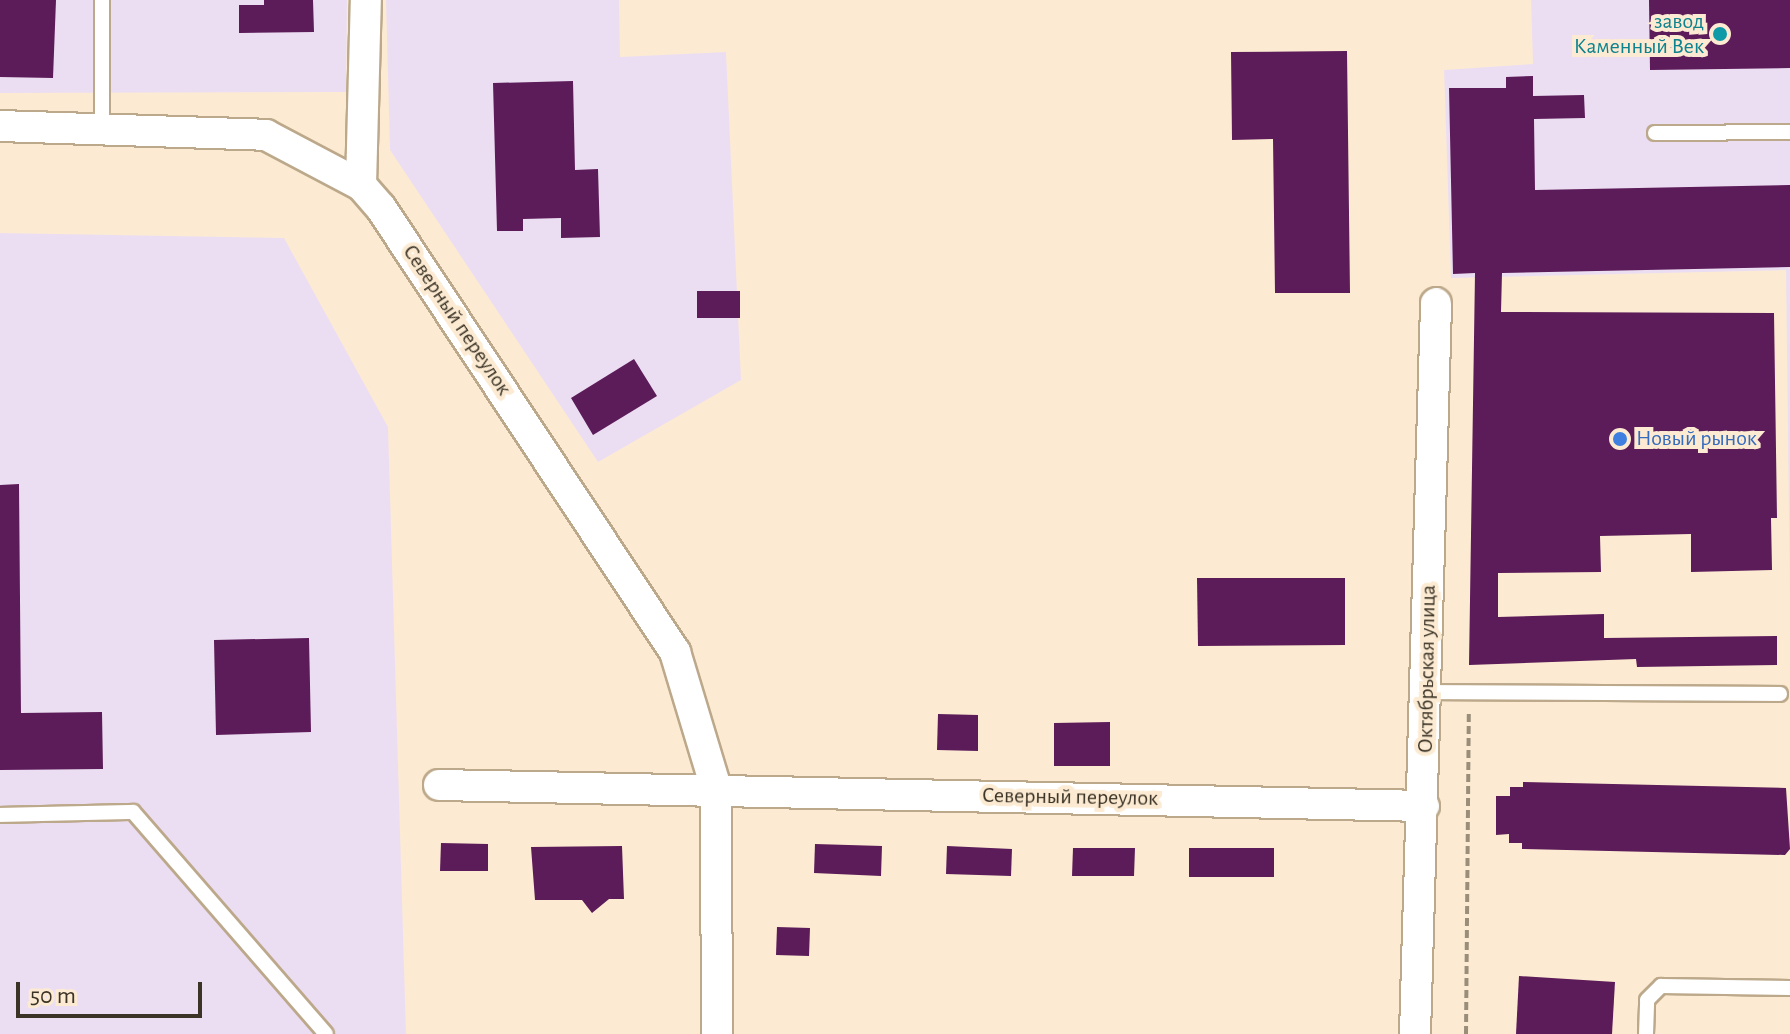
<!DOCTYPE html>
<html>
<head>
<meta charset="utf-8">
<style>
  body { margin:0 }
  #map { position:relative; width:1790px; height:1034px; overflow:hidden; background:#fcebd2; font-family:"Alegreya Sans",sans-serif }
  div>[style] { position:absolute }
  .industrial>* { inset:0; background:#ecdef2 }
  .building>* { inset:0; background:#5c1b59 }
  .path>* { height:4px; margin-top:-2px; transform-origin:0; background:repeating-linear-gradient(90deg,#9a8e7b 0 8px,transparent 0 12px) }
  .roads { filter:drop-shadow(2px 0 #bca88a) drop-shadow(-2px 0 #bca88a) drop-shadow(0 2px #bca88a) drop-shadow(0 -2px #bca88a) }
  .service>* { height:14px; margin:-7px; padding:0 7px; transform-origin:7px; border-radius:7px; background:#fff }
  .minor>* { height:30px; margin:-15px; padding:0 15px; transform-origin:15px; border-radius:15px; background:#fff }
  .dots>* { width:22px; height:22px; translate:-50% -50%; box-sizing:border-box; border:4px solid #fcebd2; border-radius:50% }
  span { translate:-50% -50%; white-space:nowrap; text-align:center; line-height:1.15; -webkit-text-stroke:8px #fcebd2; paint-order:stroke }
  .culture-label { font-size:22px; color:#0d838f }
  .right { translate:-100% -50%; text-align:right }
  .street-label { font-size:22px; color:#3b3326 }
  .shop-label { font-size:22px; color:#366cbe }
  .left { translate:0 -50%; text-align:left }
  .scale { position:absolute; left:16px; top:982px; width:186px; height:36px; box-sizing:border-box; border:4px solid #3b3326; border-top:0; padding-left:10px; font-size:24px; line-height:28px; white-space:nowrap; color:#3b3326; -webkit-text-stroke:6px #fcebd2; paint-order:stroke }
</style>
</head>
<body>
<div id="map">
  <div class="industrial">
    <i style="clip-path:polygon(0 0,347px 0,346px 92px,0 93px)"></i>
    <i style="clip-path:polygon(386px 0,619px 0,620px 57px,726px 52px,741px 380px,598px 462px,390px 150px)"></i>
    <i style="clip-path:polygon(1531px 0,1790px 0,1790px 600px,1786px 270px,1451px 278px,1444px 70px,1533px 64px)"></i>
    <i style="clip-path:polygon(0 233px,284px 238px,388px 427px,406px 1034px,0 1034px)"></i>
  </div>
  <div class="building">
    <i style="clip-path:polygon(0 0,56px 0,53px 78px,0 77px)"></i>
    <i style="clip-path:polygon(264px 0,313px 0,314px 32px,239px 33px,239px 5px,264px 5px)"></i>
    <i style="clip-path:polygon(1649px 0,1790px 0,1790px 68px,1650px 70px)"></i>
    <i style="clip-path:polygon(1347px 51px,1350px 293px,1275px 293px,1273px 139px,1232px 140px,1231px 52px)"></i>
    <i style="clip-path:polygon(1533px 76px,1533px 96px,1584px 95px,1585px 118px,1534px 119px,1535px 190px,1790px 185px,1790px 267px,1502px 273px,1501px 312px,1774px 313px,1777px 518px,1771px 518px,1772px 570px,1691px 572px,1691px 534px,1600px 536px,1601px 572px,1498px 573px,1498px 617px,1604px 614px,1604px 638px,1777px 636px,1777px 665px,1637px 667px,1636px 659px,1469px 665px,1475px 273px,1453px 274px,1449px 88px,1506px 88px,1506px 77px)"></i>
    <i style="clip-path:polygon(573px 81px,575px 170px,598px 169px,600px 237px,561px 238px,561px 218px,523px 219px,523px 231px,497px 231px,493px 83px)"></i>
    <i style="clip-path:polygon(697px 291px,740px 291px,740px 318px,697px 318px)"></i>
    <i style="clip-path:polygon(634px 359px,657px 396px,593px 435px,571px 398px)"></i>
    <i style="clip-path:polygon(19px 484px,21px 713px,102px 712px,103px 769px,0 770px,0 485px)"></i>
    <i style="clip-path:polygon(1197px 578px,1345px 578px,1345px 645px,1198px 646px)"></i>
    <i style="clip-path:polygon(309px 638px,311px 732px,216px 735px,214px 640px)"></i>
    <i style="clip-path:polygon(938px 714px,978px 715px,978px 751px,937px 750px)"></i>
    <i style="clip-path:polygon(1110px 722px,1110px 766px,1054px 766px,1054px 723px)"></i>
    <i style="clip-path:polygon(1523px 782px,1786px 788px,1790px 849px,1785px 855px,1522px 849px,1522px 843px,1509px 843px,1509px 834px,1496px 835px,1496px 796px,1510px 796px,1510px 787px,1523px 787px)"></i>
    <i style="clip-path:polygon(441px 843px,488px 844px,488px 871px,440px 871px)"></i>
    <i style="clip-path:polygon(815px 844px,882px 846px,881px 876px,814px 873px)"></i>
    <i style="clip-path:polygon(622px 846px,624px 899px,609px 899px,592px 913px,582px 900px,535px 900px,531px 847px)"></i>
    <i style="clip-path:polygon(947px 846px,1012px 849px,1011px 876px,946px 874px)"></i>
    <i style="clip-path:polygon(1073px 848px,1135px 848px,1134px 876px,1072px 876px)"></i>
    <i style="clip-path:polygon(1189px 848px,1274px 848px,1274px 877px,1189px 877px)"></i>
    <i style="clip-path:polygon(777px 927px,810px 928px,809px 956px,776px 955px)"></i>
    <i style="clip-path:polygon(1519px 976px,1615px 982px,1612px 1034px,1516px 1034px)"></i>
  </div>
  <div class="path">
    <i style="left:1466px;top:1034px;width:322px;rotate:-89.5deg"></i>
  </div>
  <div class="roads">
    <div class="service">
      <i style="left:102px;top:125px;width:125px;rotate:-90deg"></i>
      <i style="left:1655px;top:133px;width:135px;rotate:-0.4deg"></i>
      <i style="left:1427px;top:692px;width:353px;rotate:0.3deg"></i>
      <i style="left:0;top:815px;width:133px;rotate:-1.3deg"></i>
      <i style="left:133px;top:812px;width:294px;rotate:49deg"></i>
      <i style="left:1646px;top:1034px;width:34px;rotate:-88deg"></i>
      <i style="left:1647px;top:1000px;width:20px;rotate:-45deg"></i>
      <i style="left:1661px;top:986px;width:129px;rotate:0.9deg"></i>
    </div>
    <div class="minor">
      <i style="left:0;top:126px;width:266px;rotate:1.9deg"></i>
      <i style="left:266px;top:135px;width:107px;rotate:27.8deg"></i>
      <i style="left:361px;top:185px;width:30px;rotate:49deg"></i>
      <i style="left:381px;top:208px;width:533px;rotate:56.49deg"></i>
      <i style="left:675px;top:652px;width:142px;rotate:73.2deg"></i>
      <i style="left:716px;top:788px;width:246px;rotate:89.8deg"></i>
      <i style="left:361px;top:185px;width:185px;rotate:-88.5deg"></i>
      <i style="left:439px;top:785px;width:985px;rotate:1.22deg"></i>
      <i style="left:1415px;top:1034px;width:731px;rotate:-88.35deg"></i>
    </div>
  </div>
  <div class="dots">
    <i style="left:1720px;top:34px;background:#0f9aa8"></i>
    <i style="left:1620px;top:439px;background:#3f7fe0"></i>
  </div>
  <div class="culture-label">
    <span class="right" style="left:1704px;top:34px">завод<br>Каменный Век</span>
  </div>
  <div class="street-label">
    <span style="left:457px;top:320px;rotate:56deg">Северный переулок</span>
    <span style="left:1427px;top:669px;rotate:-89deg">Октябрьская улица</span>
    <span style="left:1070px;top:797px;rotate:1deg">Северный переулок</span>
  </div>
  <div class="shop-label">
    <span class="left" style="left:1636px;top:439px">Новый рынок</span>
  </div>
  <div class="scale">50 m</div>
</div>
</body>
</html>
